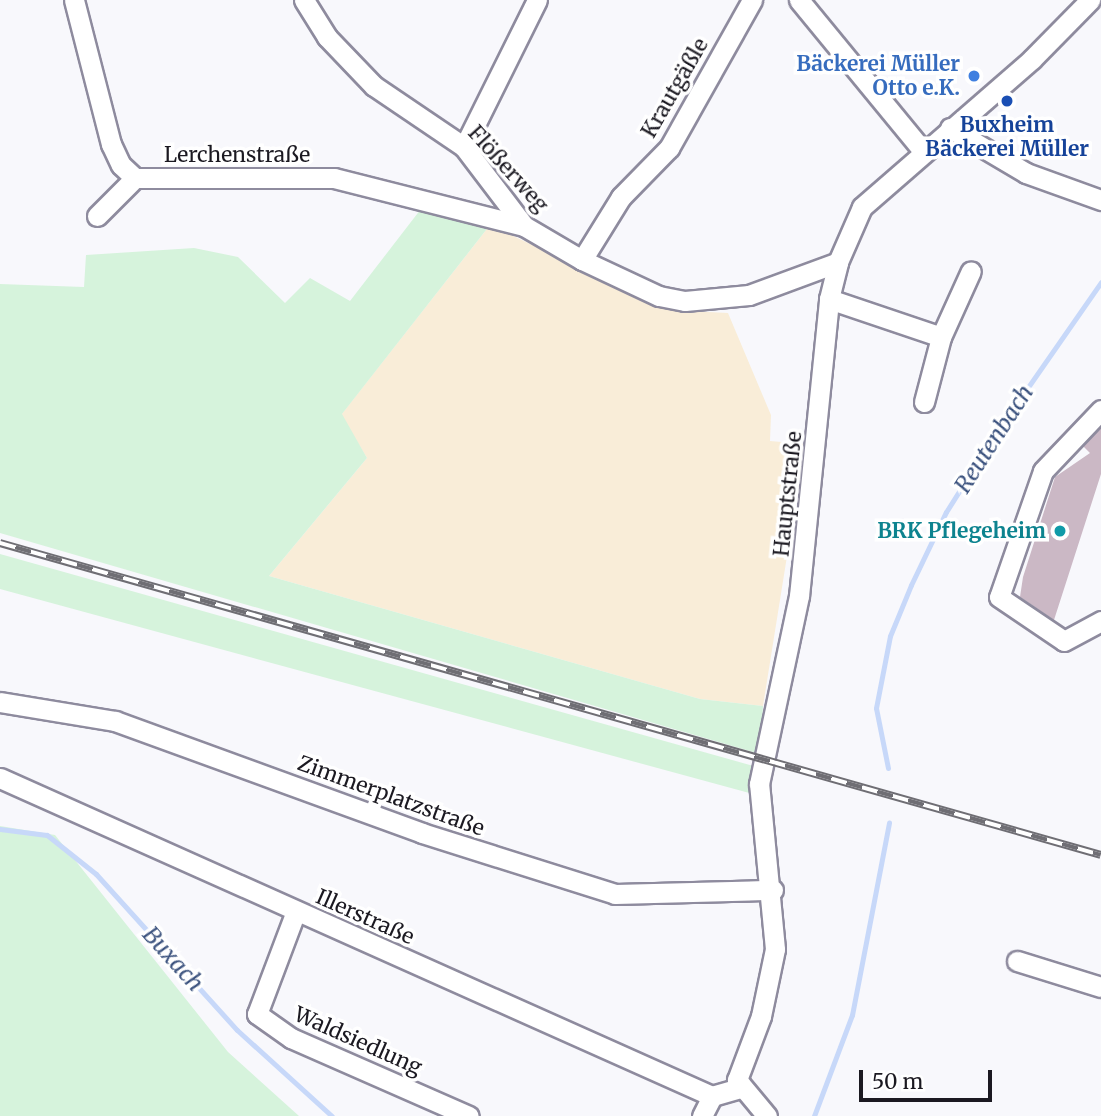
<!DOCTYPE html>
<html>
<head>
<meta charset="utf-8">
<style>
  body { margin:0 }
  #map { position:relative; width:1101px; height:1116px; overflow:hidden; background:#f8f8fc; font-family:Merriweather,serif }
  div>[style] { position:absolute }
  .industrial>* { inset:0; background:#f9edd8 }
  .green>* { inset:0; background:#d6f3dc }
  .stream>* { height:5px; margin:-2.5px; padding:0 2.5px; transform-origin:2.5px; border-radius:2.5px; background:#c7d8f9 }
  .building>* { inset:0; background:#cbb8c5 }
  .roads { filter:drop-shadow(2px 0 #8e8b9e) drop-shadow(-2px 0 #8e8b9e) drop-shadow(0 2px #8e8b9e) drop-shadow(0 -2px #8e8b9e) }
  .minor>* { height:19px; margin:-9.5px; padding:0 9.5px; transform-origin:9.5px; border-radius:9.5px; background:#fff }
  .rail>* { height:8px; margin-top:-4px; transform-origin:0; background:repeating-linear-gradient(90deg,#fff 0 16px,#6f6e74 0 32px); box-sizing:border-box; border-block:2px solid #6f6e74 }
  .dots>* { width:19px; height:19px; translate:-50% -50%; box-sizing:border-box; border:4px solid #fff; border-radius:50% }
  span { translate:-50% -50%; white-space:nowrap; text-align:center; line-height:1.15; -webkit-text-stroke:7px #fff; paint-order:stroke }
  .shop-label { font-size:21px; color:#366cbe; font-weight:700 }
  .right { translate:-100% -50%; text-align:right }
  .street-label { font-size:21px; color:#1b1921 }
  .transit-label { font-size:21px; color:#164399; font-weight:700 }
  .culture-label { font-size:21px; color:#0d838f; font-weight:700 }
  .water-label { font-size:23px; color:#3b527e; font-style:italic }
  .scale { position:absolute; left:859px; top:1070px; width:133px; height:32px; box-sizing:border-box; border:4px solid #1b1921; border-top:0; padding-left:9px; font-size:21px; line-height:24px; white-space:nowrap; color:#1b1921; -webkit-text-stroke:5px #fff; paint-order:stroke }
</style>
</head>
<body>
<div id="map">
  <div class="industrial">
    <i style="clip-path:polygon(490px 225px,670px 310px,728px 313px,771px 415px,770px 441px,805px 444px,763px 706px,700px 699px,269px 576px,367px 458px,341px 415px)"></i>
  </div>
  <div class="green">
    <i style="clip-path:polygon(424px 205px,490px 225px,342px 414px,367px 458px,269px 576px,700px 699px,763px 706px,760px 754px,0 533px,0 284px,84px 287px,86px 255px,194px 248px,238px 257px,285px 303px,310px 278px,350px 301px)"></i>
    <i style="clip-path:polygon(0 554px,757px 767px,753px 794px,0 589px)"></i>
    <i style="clip-path:polygon(0 826px,55px 835px,228px 1052px,299px 1116px,0 1116px)"></i>
  </div>
  <div class="stream">
    <i style="left:888px;top:768px;width:61px;rotate:-101.3deg"></i>
    <i style="left:876px;top:708px;width:73px;rotate:-79deg"></i>
    <i style="left:890px;top:636px;width:55px;rotate:-67.6deg"></i>
    <i style="left:911px;top:585px;width:81px;rotate:-64.4deg"></i>
    <i style="left:946px;top:512px;width:86px;rotate:-57.8deg"></i>
    <i style="left:992px;top:439px;width:191px;rotate:-55.2deg"></i>
    <i style="left:0;top:829px;width:47px;rotate:7.3deg"></i>
    <i style="left:47px;top:835px;width:63px;rotate:38.5deg"></i>
    <i style="left:96px;top:874px;width:210px;rotate:47.9deg"></i>
    <i style="left:237px;top:1030px;width:128px;rotate:42.2deg"></i>
    <i style="left:814px;top:1116px;width:108px;rotate:-69.4deg"></i>
    <i style="left:852px;top:1015px;width:196px;rotate:-79.1deg"></i>
  </div>
  <div class="building">
    <i style="clip-path:polygon(1101px 428px,1101px 474px,1054px 620px,1020px 597px,1023px 577px,1055px 477px,1090px 453px,1083px 446px)"></i>
  </div>
  <div class="roads">
    <div class="minor">
      <i style="left:74px;top:0;width:149px;rotate:75.6deg"></i>
      <i style="left:111px;top:144px;width:23px;rotate:65deg"></i>
      <i style="left:121px;top:165px;width:19px;rotate:43deg"></i>
      <i style="left:135px;top:178px;width:199px"></i>
      <i style="left:334px;top:178px;width:196px;rotate:14.2deg"></i>
      <i style="left:304px;top:0;width:44px;rotate:58.1deg"></i>
      <i style="left:327px;top:37px;width:68px;rotate:46.2deg"></i>
      <i style="left:374px;top:86px;width:109px;rotate:34.1deg"></i>
      <i style="left:464px;top:147px;width:99px;rotate:52.8deg"></i>
      <i style="left:524px;top:226px;width:67px;rotate:30.4deg"></i>
      <i style="left:582px;top:260px;width:85px;rotate:25.1deg"></i>
      <i style="left:659px;top:296px;width:26px;rotate:11deg"></i>
      <i style="left:685px;top:301px;width:64px;rotate:-5.4deg"></i>
      <i style="left:749px;top:295px;width:95px;rotate:-20.3deg"></i>
      <i style="left:799px;top:0;width:194px;rotate:50.6deg"></i>
      <i style="left:950px;top:128px;width:88px;rotate:30.6deg"></i>
      <i style="left:1026px;top:173px;width:80px;rotate:19.8deg"></i>
      <i style="left:464px;top:147px;width:164px;rotate:-63.6deg"></i>
      <i style="left:97px;top:216px;width:54px;rotate:-45deg"></i>
      <i style="left:582px;top:260px;width:74px;rotate:-58.2deg"></i>
      <i style="left:621px;top:197px;width:69px;rotate:-45.6deg"></i>
      <i style="left:669px;top:148px;width:170px;rotate:-60.7deg"></i>
      <i style="left:829px;top:299px;width:118px;rotate:18.7deg"></i>
      <i style="left:924px;top:402px;width:67px;rotate:-75.3deg"></i>
      <i style="left:941px;top:337px;width:72px;rotate:-65.6deg"></i>
      <i style="left:1101px;top:410px;width:84px;rotate:133.6deg"></i>
      <i style="left:1043px;top:471px;width:133px;rotate:109.2deg"></i>
      <i style="left:999px;top:597px;width:78px;rotate:34.1deg"></i>
      <i style="left:1064px;top:641px;width:42px;rotate:-28.4deg"></i>
      <i style="left:0;top:702px;width:117px;rotate:9.4deg"></i>
      <i style="left:115px;top:721px;width:327px;rotate:20deg"></i>
      <i style="left:422px;top:833px;width:202px;rotate:17.5deg"></i>
      <i style="left:615px;top:894px;width:158px;rotate:-1.5deg"></i>
      <i style="left:0;top:778px;width:780px;rotate:24.07deg"></i>
      <i style="left:296px;top:911px;width:110px;rotate:110.7deg"></i>
      <i style="left:257px;top:1014px;width:42px;rotate:35.2deg"></i>
      <i style="left:291px;top:1038px;width:194px;rotate:23.7deg"></i>
      <i style="left:1017px;top:961px;width:88px;rotate:17.2deg"></i>
      <i style="left:702px;top:1116px;width:22px;rotate:-63deg"></i>
      <i style="left:712px;top:1096px;width:29px;rotate:-16deg"></i>
      <i style="left:767px;top:1116px;width:47px;rotate:-129.8deg"></i>
      <i style="left:737px;top:1080px;width:68px;rotate:-69.4deg"></i>
      <i style="left:761px;top:1016px;width:68px;rotate:-78.2deg"></i>
      <i style="left:775px;top:949px;width:166px;rotate:-95.5deg"></i>
      <i style="left:759px;top:784px;width:192px;rotate:-78deg"></i>
      <i style="left:799px;top:596px;width:299px;rotate:-84.2deg"></i>
      <i style="left:829px;top:299px;width:38px;rotate:-76deg"></i>
      <i style="left:838px;top:262px;width:60px;rotate:-66.4deg"></i>
      <i style="left:862px;top:207px;width:225px;rotate:-41deg"></i>
      <i style="left:1032px;top:59px;width:83px;rotate:-45.5deg"></i>
    </div>
  </div>
  <div class="rail">
    <i style="left:0;top:543px;width:1144px;rotate:15.82deg"></i>
  </div>
  <div class="dots">
    <i style="left:974px;top:76px;background:#3f7fe0"></i>
    <i style="left:1007px;top:101px;background:#1a4fb4"></i>
    <i style="left:1060px;top:531px;background:#0f9aa8"></i>
  </div>
  <div class="shop-label">
    <span class="right" style="left:960px;top:76px">Bäckerei Müller<br>Otto e.K.</span>
  </div>
  <div class="street-label">
    <span style="left:675px;top:88px;rotate:-60deg">Krautgäßle</span>
    <span style="left:237px;top:155px">Lerchenstraße</span>
    <span style="left:508px;top:169px;rotate:48deg">Flößerweg</span>
    <span style="left:788px;top:494px;rotate:-84deg">Hauptstraße</span>
    <span style="left:391px;top:796px;rotate:20deg">Zimmerplatzstraße</span>
    <span style="left:365px;top:917px;rotate:24deg">Illerstraße</span>
    <span style="left:358px;top:1041px;rotate:24deg">Waldsiedlung</span>
  </div>
  <div class="transit-label">
    <span style="left:1007px;top:137px">Buxheim<br>Bäckerei Müller</span>
  </div>
  <div class="culture-label">
    <span class="right" style="left:1046px;top:531px">BRK Pflegeheim</span>
  </div>
  <div class="water-label">
    <span style="left:994px;top:439px;rotate:-57deg">Reutenbach</span>
    <span style="left:173px;top:959px;rotate:48deg">Buxach</span>
  </div>
  <div class="scale">50 m</div>
</div>
</body>
</html>
